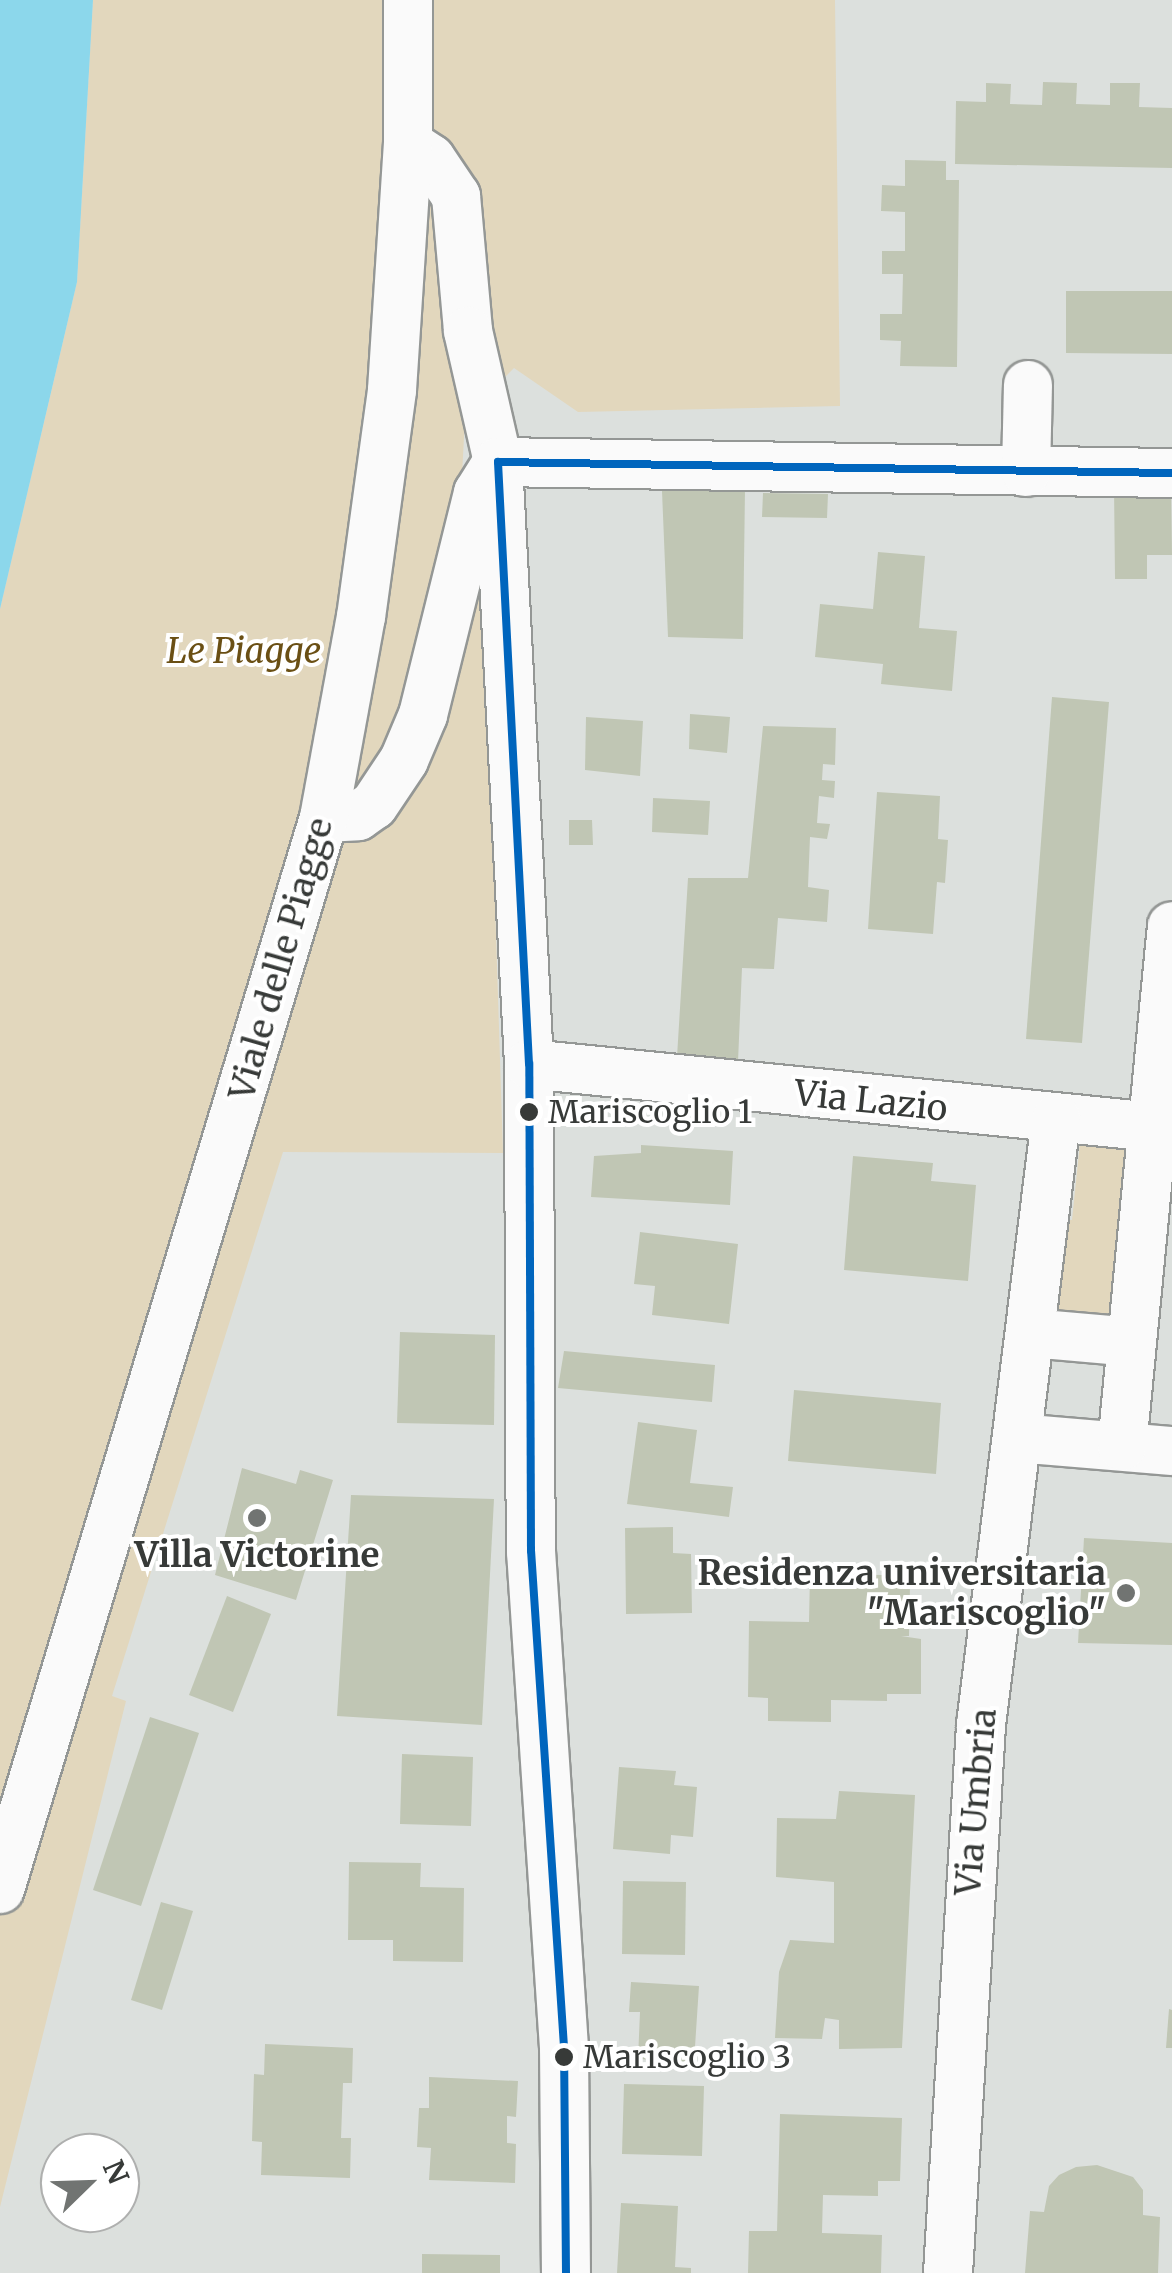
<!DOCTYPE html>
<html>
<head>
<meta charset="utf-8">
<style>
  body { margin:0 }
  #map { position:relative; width:1172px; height:2273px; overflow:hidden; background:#dce0dd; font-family:Merriweather,serif }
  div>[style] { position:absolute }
  .green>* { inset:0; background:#e2d7bd }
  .water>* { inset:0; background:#8cd7eb }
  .building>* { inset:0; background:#c0c6b4 }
  .roads { filter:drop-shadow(2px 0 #949795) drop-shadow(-2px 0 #949795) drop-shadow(0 2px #949795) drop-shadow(0 -2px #949795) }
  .minor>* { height:48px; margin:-24px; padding:0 24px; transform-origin:24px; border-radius:24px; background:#fafafa }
  .bus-1>* { height:8px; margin:-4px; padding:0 4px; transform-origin:4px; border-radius:4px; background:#0065bd }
  .dots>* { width:28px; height:28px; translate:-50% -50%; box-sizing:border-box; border:5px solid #fff; border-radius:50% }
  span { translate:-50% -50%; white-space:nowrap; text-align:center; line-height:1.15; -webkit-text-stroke:8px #fff; paint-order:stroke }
  .bus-label { font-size:32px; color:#373a38 }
  .left { translate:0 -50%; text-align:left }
  .park-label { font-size:35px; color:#6a4f14; font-style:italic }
  .street-label { font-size:35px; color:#373a38 }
  .poi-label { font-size:35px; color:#373a38; font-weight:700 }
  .right { translate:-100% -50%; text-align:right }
  .north { position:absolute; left:40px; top:2133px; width:100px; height:100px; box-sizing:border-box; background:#fff; border:2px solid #afb0af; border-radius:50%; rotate:67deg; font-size:28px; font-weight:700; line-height:40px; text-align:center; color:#373a38 }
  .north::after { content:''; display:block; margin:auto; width:35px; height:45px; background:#717472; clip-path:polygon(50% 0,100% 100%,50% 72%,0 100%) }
</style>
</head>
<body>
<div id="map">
  <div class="green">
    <i style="clip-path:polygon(93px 0,835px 0,840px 406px,578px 412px,514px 368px,465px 418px,461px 495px,483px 528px,503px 1153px,283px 1152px,112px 1696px,126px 1701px,0 2207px,0 609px,77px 282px)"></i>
    <i style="clip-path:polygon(1080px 1143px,1131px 1148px,1113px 1325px,1051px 1318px,1061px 1219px,1072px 1220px)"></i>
  </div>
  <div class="water">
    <i style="clip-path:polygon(0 0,93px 0,77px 282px,0 609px)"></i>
  </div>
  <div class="building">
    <i style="clip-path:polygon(1043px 82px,1077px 83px,1076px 104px,1110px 105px,1110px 83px,1140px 83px,1139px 107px,1172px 108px,1172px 168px,955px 164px,956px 101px,986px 102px,986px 83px,1011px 84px,1010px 104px,1042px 105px)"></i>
    <i style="clip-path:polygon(905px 160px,946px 161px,946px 180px,959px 180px,957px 367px,900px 366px,901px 341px,880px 340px,880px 314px,902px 314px,903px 274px,882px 274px,882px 251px,905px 251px,905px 212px,881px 211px,882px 185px,905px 186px)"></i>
    <i style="clip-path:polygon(1066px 291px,1172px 291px,1172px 354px,1066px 353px)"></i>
    <i style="clip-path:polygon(1171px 485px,1172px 555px,1147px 555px,1147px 579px,1115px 579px,1114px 486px)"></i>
    <i style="clip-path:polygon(745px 489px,743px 639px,668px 637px,662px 491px)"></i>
    <i style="clip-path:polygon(763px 493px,828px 494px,827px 518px,762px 517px)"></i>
    <i style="clip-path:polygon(878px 552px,925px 556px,919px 628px,957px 631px,952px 691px,881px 684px,883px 664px,815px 657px,820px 604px,873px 609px)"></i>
    <i style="clip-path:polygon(1052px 697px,1109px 702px,1082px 1043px,1026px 1039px)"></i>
    <i style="clip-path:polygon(690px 714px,730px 717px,727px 753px,689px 749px)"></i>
    <i style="clip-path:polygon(586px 717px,643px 721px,640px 776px,585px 770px)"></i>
    <i style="clip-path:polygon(763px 726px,836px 728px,835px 765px,823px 764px,822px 780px,835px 781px,834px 798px,819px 796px,817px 823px,830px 824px,827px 839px,810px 837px,808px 887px,829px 890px,827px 922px,778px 918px,774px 969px,742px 968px,738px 1062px,677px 1057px,688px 878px,748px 878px)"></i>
    <i style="clip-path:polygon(877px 792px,940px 796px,938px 839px,948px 840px,945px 883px,937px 882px,933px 934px,868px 929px)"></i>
    <i style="clip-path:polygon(653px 798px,710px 801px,708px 835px,652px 832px)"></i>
    <i style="clip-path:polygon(569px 820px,592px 820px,593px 845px,569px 845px)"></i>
    <i style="clip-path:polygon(641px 1145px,733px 1151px,730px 1205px,591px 1197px,594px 1156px,641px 1153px)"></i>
    <i style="clip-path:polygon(853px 1156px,933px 1163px,931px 1181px,976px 1185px,968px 1281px,844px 1270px)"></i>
    <i style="clip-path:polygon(640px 1232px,738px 1244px,729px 1324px,652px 1315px,655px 1286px,634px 1284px)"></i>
    <i style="clip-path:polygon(400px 1332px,495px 1335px,494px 1425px,397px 1423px)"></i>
    <i style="clip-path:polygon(564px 1351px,715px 1365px,712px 1402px,558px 1388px)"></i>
    <i style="clip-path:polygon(794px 1390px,941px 1403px,936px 1474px,788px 1461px)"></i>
    <i style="clip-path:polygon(638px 1422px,697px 1430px,690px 1483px,733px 1487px,729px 1517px,627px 1504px)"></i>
    <i style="clip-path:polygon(242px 1468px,296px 1484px,300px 1470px,333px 1480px,296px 1600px,215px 1575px)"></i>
    <i style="clip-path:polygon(351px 1495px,494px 1499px,482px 1725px,337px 1716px)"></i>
    <i style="clip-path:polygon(673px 1527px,673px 1553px,691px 1554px,692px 1613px,626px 1614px,625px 1528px)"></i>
    <i style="clip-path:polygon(1084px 1538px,1172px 1543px,1172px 1645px,1078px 1643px)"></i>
    <i style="clip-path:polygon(810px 1574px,885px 1575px,884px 1584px,910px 1585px,909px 1636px,901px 1636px,921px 1639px,921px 1694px,887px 1694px,887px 1701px,831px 1700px,831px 1722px,768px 1721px,768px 1698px,748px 1697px,749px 1621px,809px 1622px)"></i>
    <i style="clip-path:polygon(227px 1596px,271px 1614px,233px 1712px,189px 1695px)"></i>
    <i style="clip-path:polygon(150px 1717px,199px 1733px,141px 1906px,93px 1890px)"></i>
    <i style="clip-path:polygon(402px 1754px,473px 1757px,471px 1826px,400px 1824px)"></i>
    <i style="clip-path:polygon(619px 1767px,676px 1771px,674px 1785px,697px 1787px,693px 1837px,671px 1835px,670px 1854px,613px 1849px)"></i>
    <i style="clip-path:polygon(839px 1791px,915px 1795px,902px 2048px,839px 2049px,839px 2020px,825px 2018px,822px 2039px,775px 2038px,779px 1972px,790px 1940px,834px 1943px,834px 1882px,776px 1877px,777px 1818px,836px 1819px)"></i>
    <i style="clip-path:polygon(349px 1862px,421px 1863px,420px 1887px,464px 1888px,463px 1962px,393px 1961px,393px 1940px,348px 1940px)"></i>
    <i style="clip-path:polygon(623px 1881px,686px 1882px,685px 1955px,622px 1954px)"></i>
    <i style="clip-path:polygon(161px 1902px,193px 1911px,162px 2010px,131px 2000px)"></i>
    <i style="clip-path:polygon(631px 1982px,699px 1986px,694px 2062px,638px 2059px,640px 2012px,629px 2012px)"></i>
    <i style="clip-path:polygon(1169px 2009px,1172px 2010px,1172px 2048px,1166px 2048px)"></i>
    <i style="clip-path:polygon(265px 2044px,353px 2048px,352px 2083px,343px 2083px,341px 2138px,351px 2138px,350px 2178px,261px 2175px,262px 2142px,252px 2141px,254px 2074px,264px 2075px)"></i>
    <i style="clip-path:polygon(429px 2077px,518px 2081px,516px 2117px,507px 2116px,507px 2143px,516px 2144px,515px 2183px,429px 2180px,431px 2148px,417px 2147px,419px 2108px,429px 2108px)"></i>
    <i style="clip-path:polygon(624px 2084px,704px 2086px,702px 2156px,622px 2154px)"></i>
    <i style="clip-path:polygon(780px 2114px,902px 2118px,900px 2181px,878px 2181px,878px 2196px,823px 2195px,822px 2233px,882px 2235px,881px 2273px,748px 2273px,749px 2231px,777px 2231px)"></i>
    <i style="clip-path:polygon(1097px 2165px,1133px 2177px,1143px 2190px,1143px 2215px,1160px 2217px,1158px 2273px,1025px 2273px,1030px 2211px,1044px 2212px,1049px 2186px,1059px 2175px,1076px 2167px)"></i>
    <i style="clip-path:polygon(621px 2203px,678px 2206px,675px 2267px,691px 2268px,691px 2273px,617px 2273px)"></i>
    <i style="clip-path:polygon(422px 2254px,500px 2255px,500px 2273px,422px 2273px)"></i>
  </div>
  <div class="roads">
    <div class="minor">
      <i style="left:408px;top:144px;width:27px;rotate:33deg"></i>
      <i style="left:431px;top:159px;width:45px;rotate:56deg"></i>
      <i style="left:456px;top:196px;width:136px;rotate:84.9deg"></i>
      <i style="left:468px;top:331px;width:134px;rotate:77.1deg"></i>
      <i style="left:498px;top:462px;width:603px;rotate:87.05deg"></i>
      <i style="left:529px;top:1064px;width:487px;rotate:89.8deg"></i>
      <i style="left:531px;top:1551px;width:497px;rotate:86.2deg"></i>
      <i style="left:564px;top:2047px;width:226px;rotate:89.5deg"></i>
      <i style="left:498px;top:462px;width:674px;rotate:0.94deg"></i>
      <i style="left:1026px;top:472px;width:87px;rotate:-88.7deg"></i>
      <i style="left:324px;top:818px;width:34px;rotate:-3deg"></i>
      <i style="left:358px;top:816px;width:19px;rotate:-35deg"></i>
      <i style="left:374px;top:805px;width:54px;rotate:-56.3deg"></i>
      <i style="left:404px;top:760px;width:49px;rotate:-67.1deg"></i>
      <i style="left:423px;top:715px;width:229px;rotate:-76.1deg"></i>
      <i style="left:478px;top:493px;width:28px;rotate:-58deg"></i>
      <i style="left:529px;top:1064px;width:628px;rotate:5.76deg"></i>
      <i style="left:1030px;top:1333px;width:102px;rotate:5deg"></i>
      <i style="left:1017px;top:1438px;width:156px;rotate:4.8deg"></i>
      <i style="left:1122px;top:1446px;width:522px;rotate:-84.51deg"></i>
      <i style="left:0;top:1889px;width:1119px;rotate:-73.17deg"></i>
      <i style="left:324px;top:818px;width:204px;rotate:-79.6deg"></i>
      <i style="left:361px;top:617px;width:229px;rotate:-82.2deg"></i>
      <i style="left:392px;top:390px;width:247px;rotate:-86.3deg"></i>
      <i style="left:408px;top:144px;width:144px;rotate:-90deg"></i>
      <i style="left:948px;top:2273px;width:549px;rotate:-86.55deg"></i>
      <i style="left:981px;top:1725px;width:611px;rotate:-82.94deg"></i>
    </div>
  </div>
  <div class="bus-1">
    <i style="left:566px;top:2273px;width:226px;rotate:-90.5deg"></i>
    <i style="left:564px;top:2047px;width:497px;rotate:-93.8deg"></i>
    <i style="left:531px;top:1551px;width:487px;rotate:-90.2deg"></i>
    <i style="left:529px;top:1064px;width:603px;rotate:-92.95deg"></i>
    <i style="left:498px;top:462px;width:674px;rotate:0.94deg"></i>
  </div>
  <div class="dots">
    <i style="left:529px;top:1112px;background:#373a38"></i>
    <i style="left:257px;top:1518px;background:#717472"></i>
    <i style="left:1126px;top:1593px;background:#717472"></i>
    <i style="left:564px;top:2057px;background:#373a38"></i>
  </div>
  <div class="bus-label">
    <span class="left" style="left:548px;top:1112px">Mariscoglio 1</span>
    <span class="left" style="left:583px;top:2057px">Mariscoglio 3</span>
  </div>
  <div class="park-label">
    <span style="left:244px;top:651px">Le Piagge</span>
  </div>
  <div class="street-label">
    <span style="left:281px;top:959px;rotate:-74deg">Viale delle Piagge</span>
    <span style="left:871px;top:1101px;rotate:6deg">Via Lazio</span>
    <span style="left:976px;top:1802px;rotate:-85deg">Via Umbria</span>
  </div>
  <div class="poi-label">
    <span style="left:257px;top:1555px">Villa Victorine</span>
    <span class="right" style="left:1106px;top:1593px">Residenza universitaria<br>"Mariscoglio"</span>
  </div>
  <div class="north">N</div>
</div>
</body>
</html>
